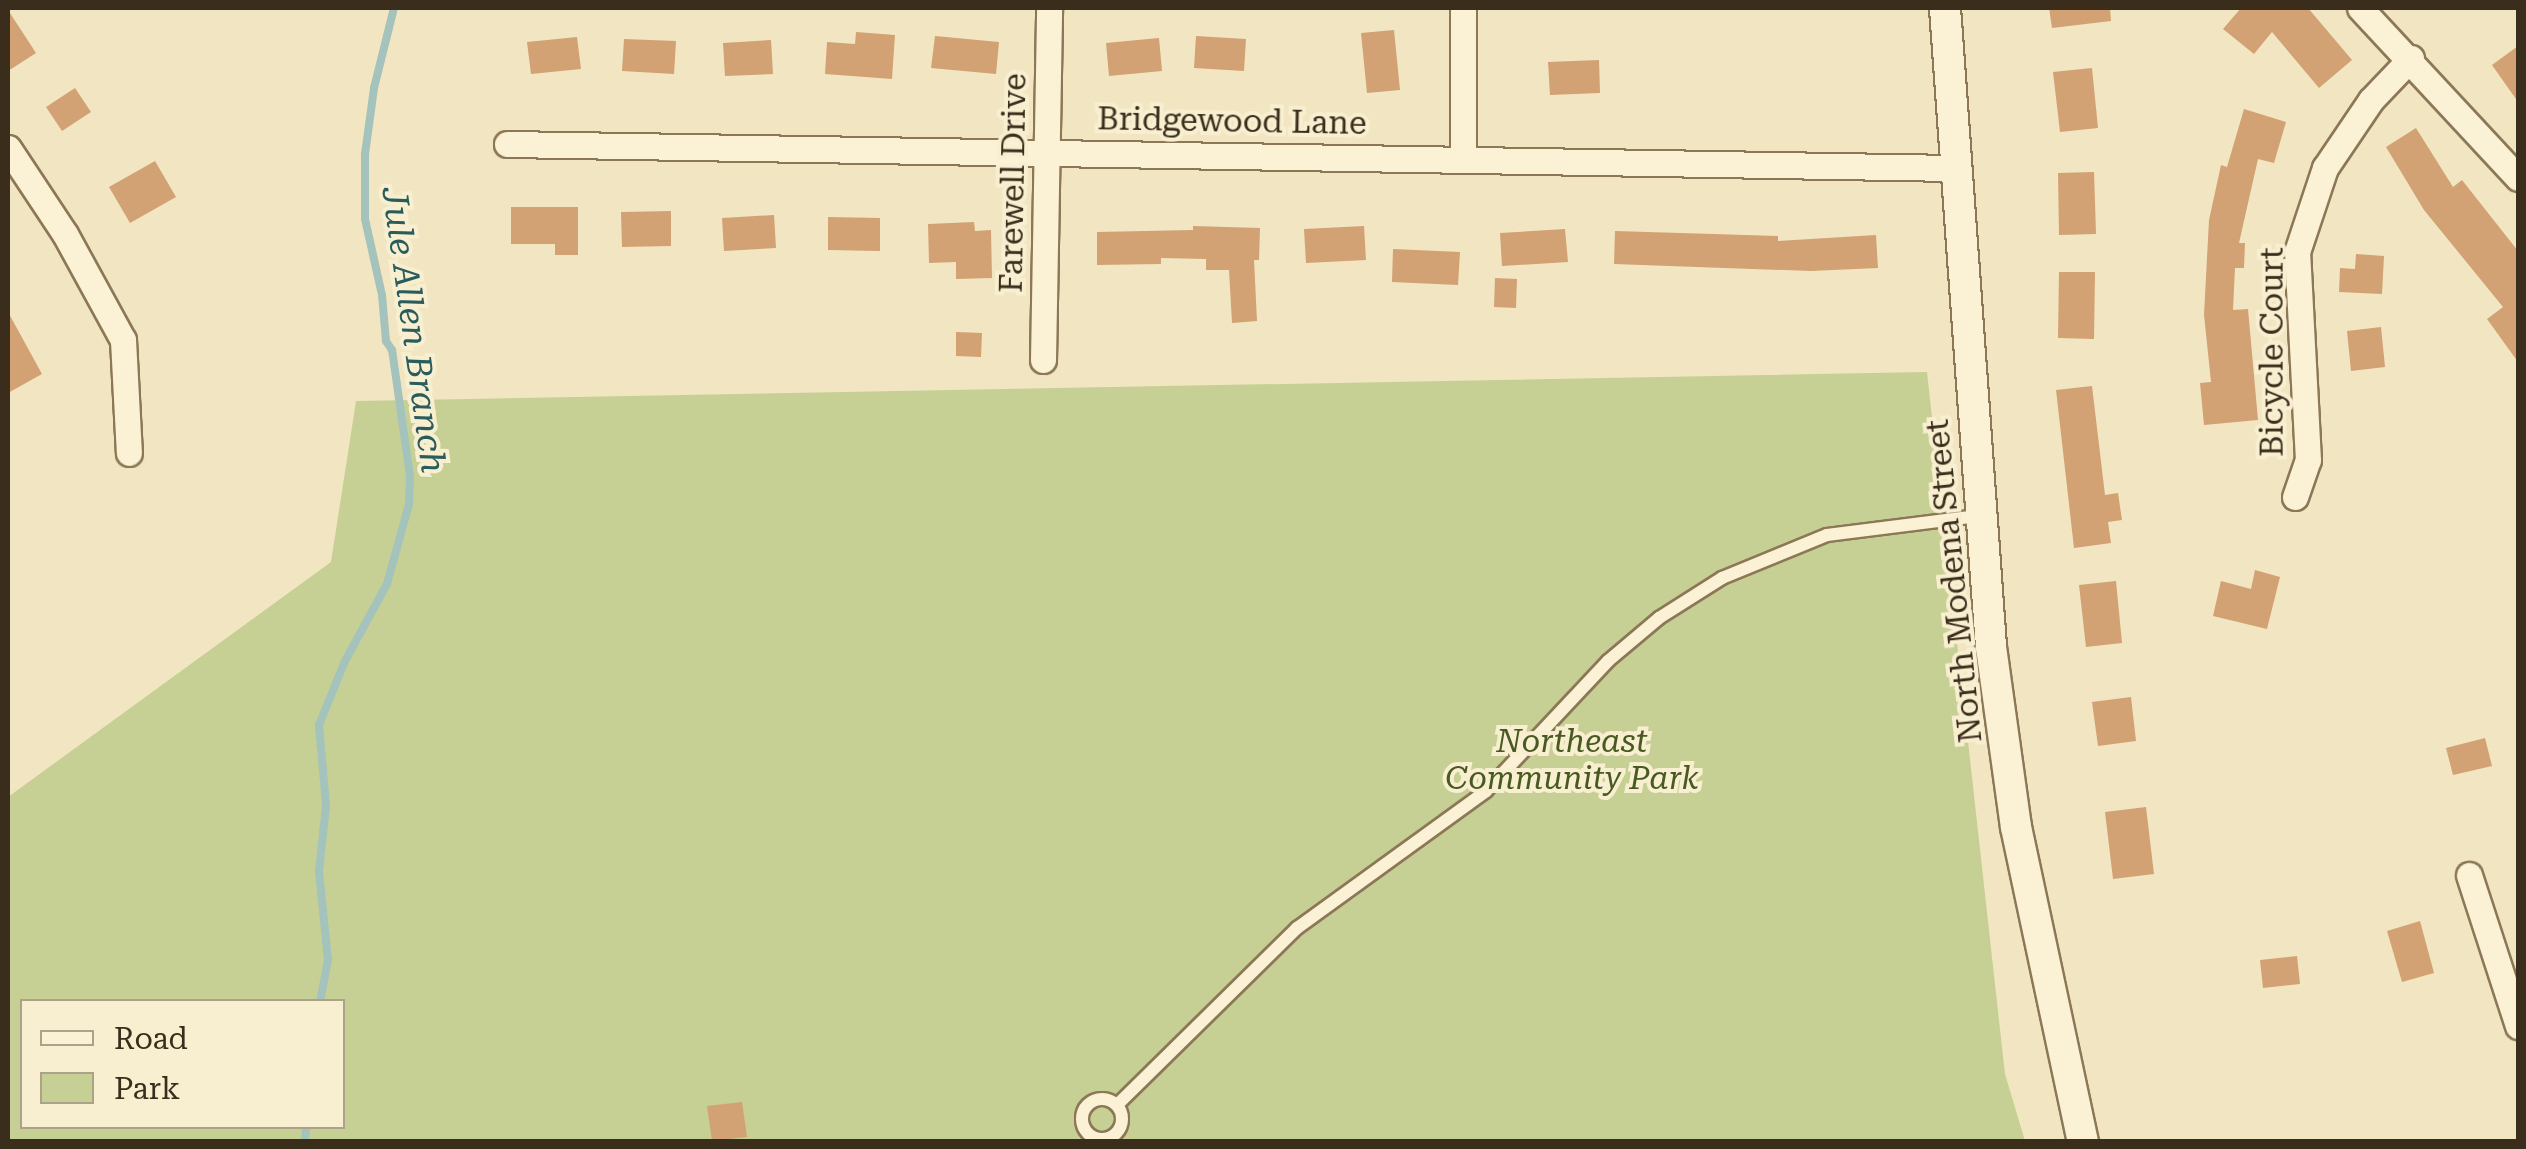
<!DOCTYPE html>
<html>
<head>
<meta charset="utf-8">
<style>
  body { margin:0 }
  #map { position:relative; width:2526px; height:1149px; overflow:hidden; background:#f1e6c1; font-family:"Roboto Serif",serif }
  div>[style] { position:absolute }
  .green>* { inset:0; background:#c6d094 }
  .stream>* { height:8px; margin:-4px; padding:0 4px; transform-origin:4px; border-radius:4px; background:#a4c3bc }
  .building>* { inset:0; background:#d2a174 }
  .roads { filter:drop-shadow(2px 0 #8c7757) drop-shadow(-2px 0 #8c7757) drop-shadow(0 2px #8c7757) drop-shadow(0 -2px #8c7757) }
  .service>* { height:12px; margin:-6px; padding:0 6px; transform-origin:6px; border-radius:6px; background:#fbf2d5 }
  .service>.ring { margin:-6px; padding:0; box-sizing:content-box; background:none; border:12px solid #fbf2d5; border-radius:50% }
  .minor>* { height:25px; margin:-12.5px; padding:0 12.5px; transform-origin:12.5px; border-radius:12.5px; background:#fbf2d5 }
  .tertiary>* { height:30px; margin:-15px; padding:0 15px; transform-origin:15px; border-radius:15px; background:#fbf2d5 }
  span { translate:-50% -50%; white-space:nowrap; text-align:center; line-height:1.15; -webkit-text-stroke:8px #f8efd1; paint-order:stroke }
  .street-label { font-size:32px; color:#3b2d1c }
  .park-label { font-size:32px; color:#485921; font-style:italic }
  .water-label { font-size:35px; color:#2b5c5c; font-style:italic }
  .frame { position:absolute; inset:0; border:10px solid #3b2d1c; pointer-events:none }
  .legend { position:absolute; left:20px; top:999px; width:325px; height:130px; box-sizing:border-box; background:#f8efd1; border:2px solid #aca189; margin:0; padding:12px 18px; list-style:none; font-size:30px; color:#3b2d1c }
  .legend li { display:flex; align-items:center; gap:20px; height:50px }
  .legend b { width:50px; border:2px solid #aca189 }
</style>
</head>
<body>
<div id="map">
  <div class="green">
    <i style="clip-path:polygon(evenodd,1927px 372px,2005px 1074px,2025px 1141px,8px 1141px,8px 797px,331px 562px,356px 401px,1927px 372px,22px 1002px,342px 1002px,342px 1126px,22px 1126px,22px 1002px)"></i>
  </div>
  <div class="stream">
    <i style="left:320px;top:1002px;width:43px;rotate:-79.2deg"></i>
    <i style="left:328px;top:960px;width:88px;rotate:-95.8deg"></i>
    <i style="left:319px;top:872px;width:67px;rotate:-84deg"></i>
    <i style="left:326px;top:805px;width:80px;rotate:-95deg"></i>
    <i style="left:319px;top:725px;width:69px;rotate:-67.9deg"></i>
    <i style="left:345px;top:661px;width:88px;rotate:-61.4deg"></i>
    <i style="left:387px;top:584px;width:83px;rotate:-74.6deg"></i>
    <i style="left:409px;top:504px;width:28px;rotate:-88deg"></i>
    <i style="left:410px;top:476px;width:127px;rotate:-98.1deg"></i>
    <i style="left:392px;top:350px;width:11px;rotate:-124deg"></i>
    <i style="left:386px;top:341px;width:46px;rotate:-95deg"></i>
    <i style="left:382px;top:295px;width:78px;rotate:-102.6deg"></i>
    <i style="left:365px;top:219px;width:65px;rotate:-90deg"></i>
    <i style="left:365px;top:154px;width:67px;rotate:-82.2deg"></i>
    <i style="left:374px;top:88px;width:82px;rotate:-76deg"></i>
    <i style="left:305px;top:1142px;width:16px;rotate:-86deg"></i>
  </div>
  <div class="building">
    <i style="clip-path:polygon(2049px 8px,2110px 8px,2111px 21px,2052px 28px)"></i>
    <i style="clip-path:polygon(2241px 8px,2308px 8px,2352px 60px,2319px 88px,2272px 32px,2254px 54px,2223px 29px)"></i>
    <i style="clip-path:polygon(8px 10px,36px 53px,8px 71px)"></i>
    <i style="clip-path:polygon(1394px 30px,1400px 90px,1367px 93px,1361px 33px)"></i>
    <i style="clip-path:polygon(856px 32px,895px 35px,892px 79px,825px 74px,827px 42px,855px 44px)"></i>
    <i style="clip-path:polygon(935px 36px,999px 42px,996px 74px,931px 68px)"></i>
    <i style="clip-path:polygon(1196px 36px,1246px 39px,1244px 71px,1194px 68px)"></i>
    <i style="clip-path:polygon(577px 37px,581px 69px,531px 74px,527px 42px)"></i>
    <i style="clip-path:polygon(1159px 38px,1162px 71px,1109px 76px,1106px 43px)"></i>
    <i style="clip-path:polygon(624px 39px,676px 41px,674px 74px,622px 71px)"></i>
    <i style="clip-path:polygon(771px 40px,773px 74px,725px 76px,723px 43px)"></i>
    <i style="clip-path:polygon(2518px 46px,2518px 102px,2492px 65px)"></i>
    <i style="clip-path:polygon(1599px 60px,1600px 93px,1550px 95px,1548px 62px)"></i>
    <i style="clip-path:polygon(2092px 68px,2098px 128px,2060px 132px,2053px 72px)"></i>
    <i style="clip-path:polygon(75px 88px,91px 112px,62px 131px,46px 107px)"></i>
    <i style="clip-path:polygon(2244px 109px,2286px 122px,2274px 163px,2258px 159px,2239px 243px,2245px 243px,2244px 268px,2235px 268px,2233px 310px,2248px 309px,2258px 420px,2204px 425px,2200px 383px,2211px 382px,2204px 315px,2209px 220px,2221px 165px,2227px 167px)"></i>
    <i style="clip-path:polygon(2416px 128px,2453px 187px,2462px 180px,2518px 251px,2518px 362px,2487px 319px,2503px 307px,2424px 210px,2386px 147px)"></i>
    <i style="clip-path:polygon(155px 161px,176px 197px,130px 223px,109px 187px)"></i>
    <i style="clip-path:polygon(2094px 172px,2096px 234px,2059px 235px,2058px 173px)"></i>
    <i style="clip-path:polygon(511px 207px,578px 207px,578px 255px,555px 255px,555px 244px,511px 244px)"></i>
    <i style="clip-path:polygon(671px 211px,671px 246px,622px 247px,621px 212px)"></i>
    <i style="clip-path:polygon(774px 215px,776px 248px,724px 251px,722px 218px)"></i>
    <i style="clip-path:polygon(828px 217px,880px 218px,880px 251px,828px 250px)"></i>
    <i style="clip-path:polygon(974px 222px,975px 231px,991px 230px,992px 278px,956px 279px,956px 262px,929px 263px,928px 224px)"></i>
    <i style="clip-path:polygon(1193px 226px,1260px 228px,1259px 260px,1254px 260px,1257px 321px,1232px 323px,1229px 270px,1206px 270px,1206px 259px,1161px 258px,1161px 264px,1097px 265px,1097px 232px,1193px 230px)"></i>
    <i style="clip-path:polygon(1364px 226px,1366px 260px,1306px 263px,1304px 229px)"></i>
    <i style="clip-path:polygon(1565px 229px,1568px 262px,1502px 266px,1500px 233px)"></i>
    <i style="clip-path:polygon(1615px 231px,1778px 236px,1778px 241px,1876px 235px,1878px 268px,1811px 271px,1614px 264px)"></i>
    <i style="clip-path:polygon(1393px 249px,1460px 252px,1458px 285px,1392px 282px)"></i>
    <i style="clip-path:polygon(2356px 254px,2384px 256px,2382px 294px,2339px 292px,2340px 268px,2355px 269px)"></i>
    <i style="clip-path:polygon(2059px 272px,2095px 272px,2094px 339px,2058px 338px)"></i>
    <i style="clip-path:polygon(1495px 278px,1517px 279px,1516px 308px,1494px 307px)"></i>
    <i style="clip-path:polygon(8px 312px,42px 374px,8px 393px)"></i>
    <i style="clip-path:polygon(2381px 327px,2385px 367px,2351px 371px,2347px 331px)"></i>
    <i style="clip-path:polygon(956px 332px,982px 333px,981px 357px,956px 356px)"></i>
    <i style="clip-path:polygon(2092px 386px,2105px 495px,2118px 493px,2122px 520px,2108px 522px,2111px 543px,2074px 548px,2056px 390px)"></i>
    <i style="clip-path:polygon(2255px 570px,2280px 577px,2267px 629px,2213px 616px,2221px 581px,2251px 589px)"></i>
    <i style="clip-path:polygon(2116px 581px,2122px 643px,2086px 647px,2079px 585px)"></i>
    <i style="clip-path:polygon(2131px 697px,2136px 741px,2098px 746px,2092px 702px)"></i>
    <i style="clip-path:polygon(2485px 738px,2492px 766px,2453px 775px,2446px 748px)"></i>
    <i style="clip-path:polygon(2146px 807px,2154px 874px,2113px 879px,2105px 812px)"></i>
    <i style="clip-path:polygon(2420px 921px,2434px 973px,2402px 982px,2387px 931px)"></i>
    <i style="clip-path:polygon(2297px 956px,2300px 984px,2263px 988px,2260px 960px)"></i>
    <i style="clip-path:polygon(742px 1102px,747px 1137px,712px 1141px,707px 1106px)"></i>
  </div>
  <div class="roads">
    <div class="service">
      <i class="ring" style="left:1082px;top:1099px;width:28px;height:28px"></i>
      <i style="left:1119px;top:1103px;width:250px;rotate:-44.5deg"></i>
      <i style="left:1297px;top:928px;width:233px;rotate:-35.9deg"></i>
      <i style="left:1486px;top:791px;width:178px;rotate:-46.8deg"></i>
      <i style="left:1608px;top:661px;width:67px;rotate:-40.1deg"></i>
      <i style="left:1659px;top:618px;width:75px;rotate:-32.4deg"></i>
      <i style="left:1722px;top:578px;width:113px;rotate:-22.3deg"></i>
      <i style="left:1827px;top:535px;width:152px;rotate:-7.2deg"></i>
    </div>
    <div class="minor">
      <i style="left:1463px;top:8px;width:150px;rotate:90deg"></i>
      <i style="left:2360px;top:8px;width:232px;rotate:47.1deg"></i>
      <i style="left:507px;top:144px;width:1449px;rotate:0.95deg"></i>
      <i style="left:8px;top:148px;width:103px;rotate:56.5deg"></i>
      <i style="left:65px;top:234px;width:121px;rotate:61.3deg"></i>
      <i style="left:123px;top:340px;width:113px;rotate:87deg"></i>
      <i style="left:1043px;top:360px;width:352px;rotate:-89deg"></i>
      <i style="left:2295px;top:497px;width:39px;rotate:-71deg"></i>
      <i style="left:2308px;top:460px;width:208px;rotate:-93deg"></i>
      <i style="left:2297px;top:252px;width:89px;rotate:-71.6deg"></i>
      <i style="left:2325px;top:168px;width:82px;rotate:-55.9deg"></i>
      <i style="left:2371px;top:100px;width:58px;rotate:-46.4deg"></i>
      <i style="left:2469px;top:875px;width:159px;rotate:72deg"></i>
    </div>
    <div class="tertiary">
      <i style="left:1945px;top:8px;width:641px;rotate:85.88deg"></i>
      <i style="left:1991px;top:647px;width:182px;rotate:82.1deg"></i>
      <i style="left:2016px;top:827px;width:322px;rotate:78deg"></i>
    </div>
  </div>
  <div class="street-label">
    <span style="left:1232px;top:121px;rotate:1deg">Bridgewood Lane</span>
    <span style="left:1013px;top:183px;rotate:-89deg">Farewell Drive</span>
    <span style="left:2272px;top:352px;rotate:-90deg">Bicycle Court</span>
    <span style="left:1954px;top:581px;rotate:-96deg">North Modena Street</span>
  </div>
  <div class="park-label">
    <span style="left:1572px;top:760px">Northeast<br>Community Park</span>
  </div>
  <div class="water-label">
    <span style="left:413px;top:330px;rotate:82deg">Jule Allen Branch</span>
  </div>
  <div class="frame"></div>
  <ul class="legend">
  <li><b style="height:12px;background:#fbf2d5"></b>Road</li>
  <li><b style="height:28px;background:#c6d094"></b>Park</li>
  </ul>
</div>
</body>
</html>
